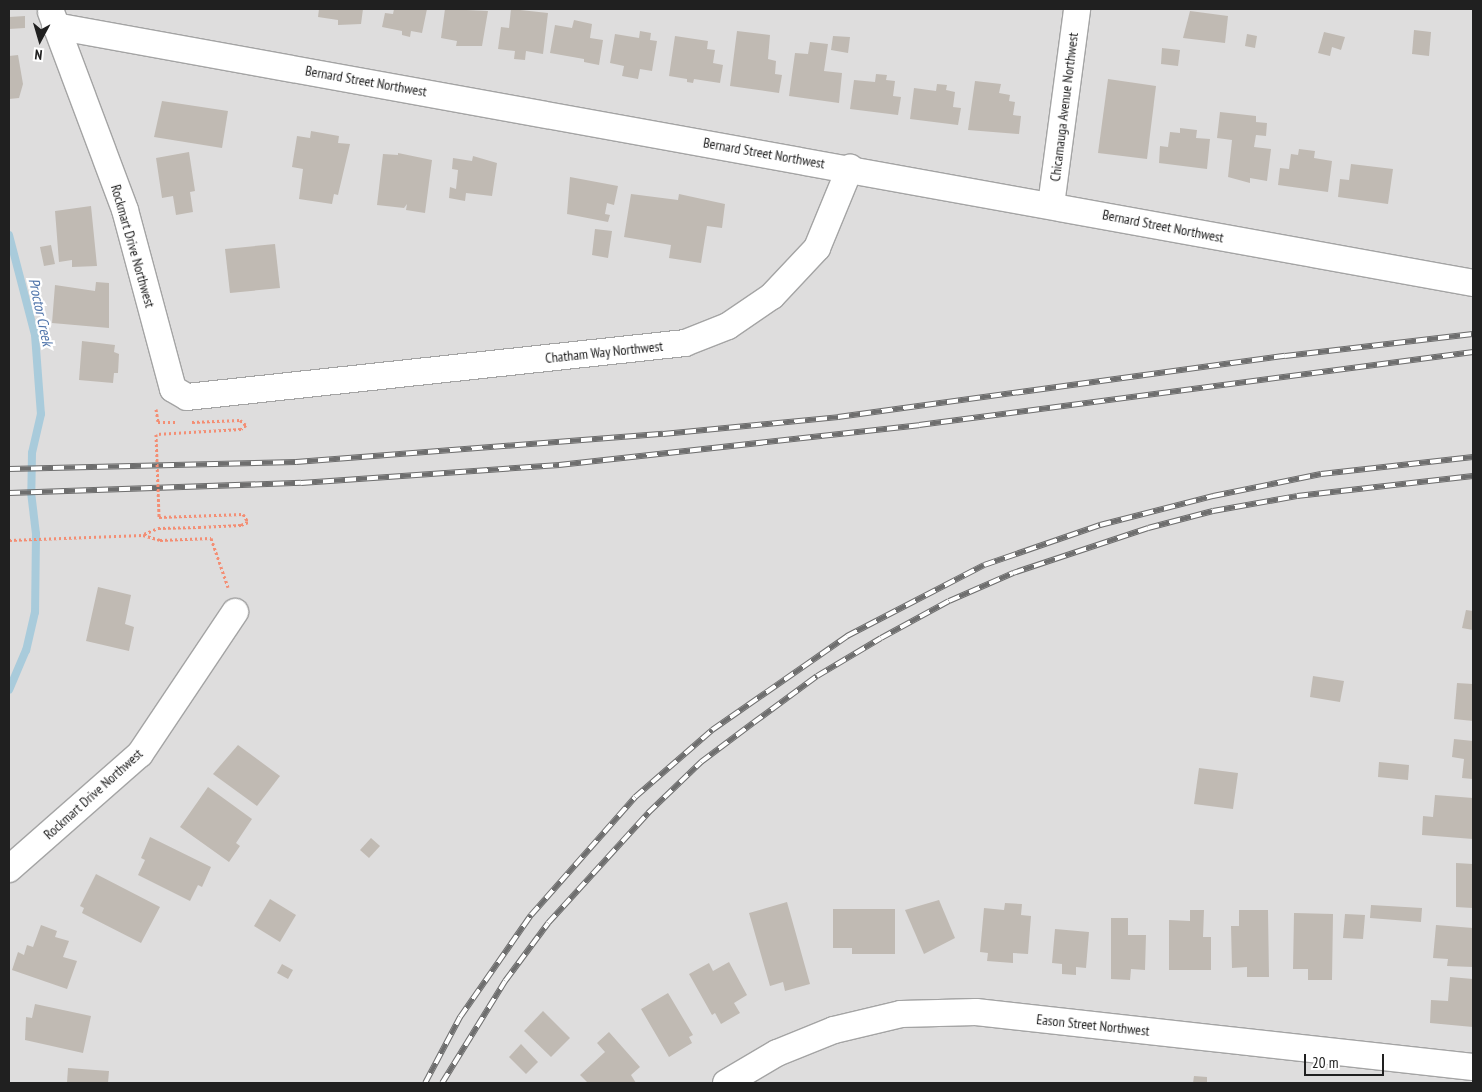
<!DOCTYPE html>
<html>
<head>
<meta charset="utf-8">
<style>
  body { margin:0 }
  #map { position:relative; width:1482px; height:1092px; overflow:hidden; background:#f0eee6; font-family:"PT Sans Narrow",sans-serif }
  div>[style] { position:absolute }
  .residential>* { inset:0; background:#dedddd }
  .stream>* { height:8px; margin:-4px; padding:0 4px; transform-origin:4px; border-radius:4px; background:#a9cbdb }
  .building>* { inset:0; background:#c0bab3 }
  .path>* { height:3px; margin-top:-1.5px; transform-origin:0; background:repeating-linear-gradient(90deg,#f38e74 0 2.5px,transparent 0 5px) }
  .roads { filter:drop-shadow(1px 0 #a4a4a4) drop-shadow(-1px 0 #a4a4a4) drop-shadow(0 1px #a4a4a4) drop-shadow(0 -1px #a4a4a4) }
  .street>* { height:26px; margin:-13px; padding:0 13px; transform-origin:13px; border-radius:13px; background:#fff }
  .rail>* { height:5.5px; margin-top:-2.75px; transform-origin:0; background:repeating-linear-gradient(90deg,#fff 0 11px,#6e6e6e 0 22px); box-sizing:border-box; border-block:1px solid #6e6e6e }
  .path-bridge>* { height:3px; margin-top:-1.5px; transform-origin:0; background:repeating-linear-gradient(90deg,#f38e74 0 2.5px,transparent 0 5px) }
  span { translate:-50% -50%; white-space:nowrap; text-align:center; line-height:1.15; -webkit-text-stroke:4.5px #fff; paint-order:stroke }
  .street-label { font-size:14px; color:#202020 }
  .water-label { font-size:15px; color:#5075ab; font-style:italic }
  .frame { position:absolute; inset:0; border:10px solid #202020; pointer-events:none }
  .north { position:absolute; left:15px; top:15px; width:50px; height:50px; -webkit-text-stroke:4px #fff; paint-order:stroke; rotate:186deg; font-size:14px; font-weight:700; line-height:20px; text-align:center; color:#202020 }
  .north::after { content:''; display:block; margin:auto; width:18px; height:22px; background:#202020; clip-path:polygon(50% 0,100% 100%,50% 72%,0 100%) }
  .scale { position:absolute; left:1304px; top:1054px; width:80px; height:22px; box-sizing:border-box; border:2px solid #202020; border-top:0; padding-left:6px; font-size:15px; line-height:18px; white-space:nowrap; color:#202020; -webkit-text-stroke:4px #fff; paint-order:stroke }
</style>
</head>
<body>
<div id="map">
  <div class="residential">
    <i style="clip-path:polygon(9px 9px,1473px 9px,1473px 1083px,9px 1083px)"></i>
  </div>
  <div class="stream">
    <i style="left:9px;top:235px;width:103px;rotate:75.4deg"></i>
    <i style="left:35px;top:335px;width:79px;rotate:85.7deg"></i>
    <i style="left:41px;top:414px;width:40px;rotate:103deg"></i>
    <i style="left:32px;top:453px;width:39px;rotate:91deg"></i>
    <i style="left:31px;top:492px;width:42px;rotate:83.2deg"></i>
    <i style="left:36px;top:534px;width:78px;rotate:90.7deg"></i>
    <i style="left:35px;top:612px;width:39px;rotate:103deg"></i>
    <i style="left:26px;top:650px;width:43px;rotate:113deg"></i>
  </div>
  <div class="building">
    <i style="clip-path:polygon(319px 9px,363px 9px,361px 24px,338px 25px,338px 20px,318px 17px)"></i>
    <i style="clip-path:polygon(394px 9px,427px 9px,422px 33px,411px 31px,410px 37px,402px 35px,402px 31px,382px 27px,385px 13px,393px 14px)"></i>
    <i style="clip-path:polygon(445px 9px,488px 11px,482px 46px,456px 46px,457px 41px,441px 38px)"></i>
    <i style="clip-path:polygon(511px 9px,548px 13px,543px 54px,526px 51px,525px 60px,514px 59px,515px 51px,498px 49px,501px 27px,509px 28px)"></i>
    <i style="clip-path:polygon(1190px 11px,1228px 16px,1225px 43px,1183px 38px)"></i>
    <i style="clip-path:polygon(25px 16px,25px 28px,9px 29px,9px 17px)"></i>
    <i style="clip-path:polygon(574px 20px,592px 24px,590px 38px,603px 40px,599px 65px,584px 62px,584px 59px,550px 53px,555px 25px,572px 28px)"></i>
    <i style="clip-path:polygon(1414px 30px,1431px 32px,1429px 56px,1412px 54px)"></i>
    <i style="clip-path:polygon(640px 31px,651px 33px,650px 40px,657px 41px,652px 71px,640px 69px,638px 79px,622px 76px,624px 66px,610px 63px,615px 34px,639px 38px)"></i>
    <i style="clip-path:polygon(737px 31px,770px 35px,768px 59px,776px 61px,775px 74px,782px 75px,779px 93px,730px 86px)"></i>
    <i style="clip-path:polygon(1324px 32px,1345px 37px,1341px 50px,1332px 47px,1330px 56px,1318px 53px)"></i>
    <i style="clip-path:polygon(1247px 34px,1257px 36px,1255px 48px,1245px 46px)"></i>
    <i style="clip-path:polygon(675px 36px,708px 41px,707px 49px,715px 50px,713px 63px,723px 65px,720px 83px,694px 79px,693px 83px,687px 82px,687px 79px,669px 76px)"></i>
    <i style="clip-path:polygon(833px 36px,850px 37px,848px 53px,831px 50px)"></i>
    <i style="clip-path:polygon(810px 42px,828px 44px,824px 71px,842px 73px,839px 103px,789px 96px,795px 53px,808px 54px)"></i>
    <i style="clip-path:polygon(1162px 48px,1180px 50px,1178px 66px,1161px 64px)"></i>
    <i style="clip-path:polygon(18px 55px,23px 84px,19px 98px,9px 99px,9px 56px)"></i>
    <i style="clip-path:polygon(876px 74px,887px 75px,886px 80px,895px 81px,893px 96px,901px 97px,898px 115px,850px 109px,854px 80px,875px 82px)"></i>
    <i style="clip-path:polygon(1108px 79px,1156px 86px,1147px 159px,1098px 153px)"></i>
    <i style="clip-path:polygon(975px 81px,1001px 84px,999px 93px,1010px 95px,1009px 101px,1015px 102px,1013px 115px,1021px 116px,1019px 134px,968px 130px)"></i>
    <i style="clip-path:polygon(937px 84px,947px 85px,946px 90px,955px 92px,953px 107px,961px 108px,958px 125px,910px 119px,914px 88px,936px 91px)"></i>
    <i style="clip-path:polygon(162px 101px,228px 111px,222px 148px,154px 137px)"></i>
    <i style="clip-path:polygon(1220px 112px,1256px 116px,1256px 122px,1267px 123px,1266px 136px,1256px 135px,1254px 147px,1271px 149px,1267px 181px,1250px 178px,1250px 183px,1228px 177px,1232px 140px,1217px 138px)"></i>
    <i style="clip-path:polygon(1180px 128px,1197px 130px,1196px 138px,1210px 139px,1207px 169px,1159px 163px,1160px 146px,1168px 147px,1170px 132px,1180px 133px)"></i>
    <i style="clip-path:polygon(311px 131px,339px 136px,338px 143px,350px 144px,338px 195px,334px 194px,332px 204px,299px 199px,303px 169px,292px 167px,297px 136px,310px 138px)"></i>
    <i style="clip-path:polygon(1299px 149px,1315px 151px,1314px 158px,1332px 161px,1328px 192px,1278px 185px,1280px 168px,1289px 169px,1291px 154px,1298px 155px)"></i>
    <i style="clip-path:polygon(189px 152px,195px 191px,190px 192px,193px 212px,176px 215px,173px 196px,162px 198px,156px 158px)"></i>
    <i style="clip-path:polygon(398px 153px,432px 160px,425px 213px,406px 210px,407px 204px,404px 208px,377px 205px,383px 154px,398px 155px)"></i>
    <i style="clip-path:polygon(473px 156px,497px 163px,492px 196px,466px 193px,465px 201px,449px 198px,450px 187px,456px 189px,458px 170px,452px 169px,453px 158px,472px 161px)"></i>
    <i style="clip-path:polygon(1351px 164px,1393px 169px,1388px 204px,1338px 197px,1340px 179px,1349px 180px)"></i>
    <i style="clip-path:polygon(570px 177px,618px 186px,614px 205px,607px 203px,605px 214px,610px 215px,608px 222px,567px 214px)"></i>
    <i style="clip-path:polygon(631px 194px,678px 200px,679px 194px,725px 204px,722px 228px,707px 226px,701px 263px,669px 258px,671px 245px,624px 237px)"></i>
    <i style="clip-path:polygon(91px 206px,97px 266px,72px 267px,72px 260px,59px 262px,55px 211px)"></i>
    <i style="clip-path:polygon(595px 229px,612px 231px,608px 258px,592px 255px)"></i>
    <i style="clip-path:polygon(275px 244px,280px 288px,230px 293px,225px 249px)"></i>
    <i style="clip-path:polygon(51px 245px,55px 264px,44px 266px,40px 247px)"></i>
    <i style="clip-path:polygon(96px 282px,109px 283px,109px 328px,52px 323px,55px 285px,95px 291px)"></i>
    <i style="clip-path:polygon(82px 341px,115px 345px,114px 352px,119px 354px,118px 373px,114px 373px,113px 383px,79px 380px)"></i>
    <i style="clip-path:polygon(98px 587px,131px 595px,125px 624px,134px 627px,129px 651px,86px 641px)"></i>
    <i style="clip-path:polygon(1466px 610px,1473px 611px,1473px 630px,1462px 628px)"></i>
    <i style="clip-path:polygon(1313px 676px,1344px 681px,1340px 702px,1310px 697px)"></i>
    <i style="clip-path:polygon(1457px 683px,1473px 684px,1473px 721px,1454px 719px)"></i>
    <i style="clip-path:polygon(1454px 739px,1473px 741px,1473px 779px,1462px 778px,1464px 759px,1452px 757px)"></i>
    <i style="clip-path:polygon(238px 745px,280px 776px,257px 806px,213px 774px)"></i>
    <i style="clip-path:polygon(1379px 762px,1409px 765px,1408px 780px,1378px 777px)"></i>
    <i style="clip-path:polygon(1199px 768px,1238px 773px,1233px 809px,1194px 804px)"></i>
    <i style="clip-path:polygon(208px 787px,252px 819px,236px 843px,240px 846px,229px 862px,180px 827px)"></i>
    <i style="clip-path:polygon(1435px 795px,1473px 798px,1473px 839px,1422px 835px,1423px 816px,1433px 817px)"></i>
    <i style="clip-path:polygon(150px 837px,211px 867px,202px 887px,198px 885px,190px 901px,138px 875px,145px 860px,141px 858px)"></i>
    <i style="clip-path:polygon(371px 838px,380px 846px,369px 858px,360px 850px)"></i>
    <i style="clip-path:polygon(1456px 863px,1473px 864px,1473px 908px,1456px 907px)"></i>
    <i style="clip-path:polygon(96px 874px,160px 907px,141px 943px,82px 913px,84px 908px,80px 906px)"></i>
    <i style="clip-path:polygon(270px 899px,296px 915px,280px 942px,254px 926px)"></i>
    <i style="clip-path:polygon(939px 900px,955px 938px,924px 954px,905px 910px)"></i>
    <i style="clip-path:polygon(787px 902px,810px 984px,785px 991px,783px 982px,770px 986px,749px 913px)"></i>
    <i style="clip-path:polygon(1005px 903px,1022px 904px,1021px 915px,1031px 916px,1028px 954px,1013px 953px,1013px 963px,987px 961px,988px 953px,980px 952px,984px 908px,1004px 910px)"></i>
    <i style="clip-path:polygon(1371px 905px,1422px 908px,1421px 922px,1370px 918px)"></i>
    <i style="clip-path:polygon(833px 909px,895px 909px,895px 954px,852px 954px,852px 948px,833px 948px)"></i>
    <i style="clip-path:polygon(1190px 910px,1204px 910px,1203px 937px,1211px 937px,1211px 970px,1169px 970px,1169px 920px,1190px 921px)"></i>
    <i style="clip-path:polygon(1239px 910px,1268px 910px,1269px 977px,1247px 977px,1247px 967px,1232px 968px,1231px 926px,1239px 926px)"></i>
    <i style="clip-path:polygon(1294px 913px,1333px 914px,1332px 980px,1308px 980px,1308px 969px,1293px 969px)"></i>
    <i style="clip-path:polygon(1345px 914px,1365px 915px,1363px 939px,1343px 938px)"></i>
    <i style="clip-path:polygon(1111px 918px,1128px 918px,1128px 935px,1146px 935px,1145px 970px,1131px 969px,1130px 980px,1111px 979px)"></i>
    <i style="clip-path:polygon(41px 925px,57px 931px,55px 937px,69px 941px,63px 957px,77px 961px,67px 989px,12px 970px,18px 952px,24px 955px,27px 945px,33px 947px)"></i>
    <i style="clip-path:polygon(1436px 925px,1473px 928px,1473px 967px,1447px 966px,1448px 959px,1433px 958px)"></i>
    <i style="clip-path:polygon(1055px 929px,1089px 932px,1086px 968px,1076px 967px,1076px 975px,1062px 974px,1062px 964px,1052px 963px)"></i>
    <i style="clip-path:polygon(729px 962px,747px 995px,734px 1003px,740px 1013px,721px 1024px,715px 1013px,712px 1015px,689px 974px,709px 963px,713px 971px)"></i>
    <i style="clip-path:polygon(282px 964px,293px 970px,288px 979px,277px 973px)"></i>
    <i style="clip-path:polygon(1450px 977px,1473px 979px,1473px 1027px,1430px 1023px,1431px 1000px,1448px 1001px)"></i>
    <i style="clip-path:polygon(668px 993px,693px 1035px,689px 1037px,692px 1043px,669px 1057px,641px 1009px)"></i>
    <i style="clip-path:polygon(35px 1004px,91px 1016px,83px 1053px,25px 1040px,26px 1017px,32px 1018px)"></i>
    <i style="clip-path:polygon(543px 1011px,570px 1038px,551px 1057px,524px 1031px)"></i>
    <i style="clip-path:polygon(609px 1032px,640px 1067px,631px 1075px,636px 1083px,588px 1083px,580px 1075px,605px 1052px,597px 1043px)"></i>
    <i style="clip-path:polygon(521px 1044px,538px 1062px,526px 1074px,509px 1057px)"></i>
    <i style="clip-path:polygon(68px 1068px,109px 1071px,108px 1083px,67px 1083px)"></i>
    <i style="clip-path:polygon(1194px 1076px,1207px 1077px,1207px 1083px,1193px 1083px)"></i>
  </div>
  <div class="path">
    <i style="left:156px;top:409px;width:13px;rotate:81deg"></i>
    <i style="left:158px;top:422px;width:18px"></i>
    <i style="left:144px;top:534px;width:15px;rotate:-23deg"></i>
    <i style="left:158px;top:528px;width:42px;rotate:-1.4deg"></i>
    <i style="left:9px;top:540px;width:134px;rotate:-2.1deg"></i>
    <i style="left:143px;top:535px;width:18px;rotate:16deg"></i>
    <i style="left:160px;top:540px;width:51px;rotate:-2.2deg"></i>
    <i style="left:211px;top:538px;width:52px;rotate:70.9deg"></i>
  </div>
  <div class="roads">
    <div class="street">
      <i style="left:51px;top:12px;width:211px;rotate:69.5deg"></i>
      <i style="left:125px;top:210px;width:185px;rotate:75deg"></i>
      <i style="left:173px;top:389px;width:16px;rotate:30deg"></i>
      <i style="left:187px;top:397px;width:501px;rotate:-6.19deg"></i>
      <i style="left:685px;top:343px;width:46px;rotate:-21.6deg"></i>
      <i style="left:728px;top:326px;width:53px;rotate:-34.3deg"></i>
      <i style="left:772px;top:296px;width:66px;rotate:-46.8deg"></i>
      <i style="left:817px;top:248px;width:87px;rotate:-67.6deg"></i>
      <i style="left:55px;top:26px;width:1441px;rotate:10.27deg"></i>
      <i style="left:1051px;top:205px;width:198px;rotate:-82.4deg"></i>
      <i style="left:9px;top:869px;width:174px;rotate:-41.3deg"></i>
      <i style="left:140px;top:754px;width:171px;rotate:-56.2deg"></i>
      <i style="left:726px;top:1083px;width:59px;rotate:-30.5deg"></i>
      <i style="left:777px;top:1053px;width:61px;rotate:-22deg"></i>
      <i style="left:834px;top:1030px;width:69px;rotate:-13.4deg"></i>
      <i style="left:901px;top:1014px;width:75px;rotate:-1.5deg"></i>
      <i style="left:976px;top:1012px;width:500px;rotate:6.31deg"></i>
    </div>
  </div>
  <div class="rail">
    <i style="left:9px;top:469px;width:287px;rotate:-1.4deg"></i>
    <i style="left:296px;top:462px;width:368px;rotate:-4.4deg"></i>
    <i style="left:663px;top:434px;width:176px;rotate:-5.5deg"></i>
    <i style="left:838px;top:417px;width:451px;rotate:-7.8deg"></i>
    <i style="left:1285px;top:356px;width:189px;rotate:-6.7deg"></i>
    <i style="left:9px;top:493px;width:292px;rotate:-2deg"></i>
    <i style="left:301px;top:483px;width:259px;rotate:-4deg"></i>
    <i style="left:559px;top:465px;width:362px;rotate:-6.3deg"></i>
    <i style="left:919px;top:425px;width:559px;rotate:-7.51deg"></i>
    <i style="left:425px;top:1083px;width:75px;rotate:-62.1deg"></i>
    <i style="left:460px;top:1017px;width:124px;rotate:-55.2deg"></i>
    <i style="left:531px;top:915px;width:157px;rotate:-48.6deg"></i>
    <i style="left:635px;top:797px;width:102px;rotate:-41deg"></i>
    <i style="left:712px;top:730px;width:165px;rotate:-34.8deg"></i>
    <i style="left:847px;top:636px;width:154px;rotate:-27.4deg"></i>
    <i style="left:984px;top:565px;width:123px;rotate:-19deg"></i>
    <i style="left:1100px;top:525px;width:117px;rotate:-14.4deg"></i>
    <i style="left:1213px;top:496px;width:110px;rotate:-11.5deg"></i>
    <i style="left:1321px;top:474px;width:153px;rotate:-6.4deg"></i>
    <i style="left:442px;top:1083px;width:120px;rotate:-58.3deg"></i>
    <i style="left:505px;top:981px;width:72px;rotate:-53.4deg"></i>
    <i style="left:548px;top:923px;width:149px;rotate:-47.7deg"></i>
    <i style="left:648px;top:813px;width:74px;rotate:-43.9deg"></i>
    <i style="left:701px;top:762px;width:65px;rotate:-36.9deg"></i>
    <i style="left:753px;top:723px;width:79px;rotate:-36.3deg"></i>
    <i style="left:817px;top:676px;width:74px;rotate:-30.7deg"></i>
    <i style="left:881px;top:638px;width:77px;rotate:-28.6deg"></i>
    <i style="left:949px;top:601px;width:70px;rotate:-23.6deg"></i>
    <i style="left:1013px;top:573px;width:142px;rotate:-18.4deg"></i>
    <i style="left:1148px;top:528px;width:67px;rotate:-14.7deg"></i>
    <i style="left:1213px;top:511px;width:85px;rotate:-10.1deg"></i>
    <i style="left:1297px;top:496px;width:177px;rotate:-6.5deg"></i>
  </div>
  <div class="path-bridge">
    <i style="left:192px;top:422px;width:48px;rotate:-2.4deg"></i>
    <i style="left:240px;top:420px;width:8px;rotate:40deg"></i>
    <i style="left:246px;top:425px;width:6px;rotate:141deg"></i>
    <i style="left:241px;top:429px;width:85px;rotate:176.6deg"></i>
    <i style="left:156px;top:434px;width:83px;rotate:87.9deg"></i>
    <i style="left:159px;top:517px;width:84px;rotate:-2deg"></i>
    <i style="left:243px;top:514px;width:9px;rotate:58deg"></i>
    <i style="left:248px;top:522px;width:8px;rotate:157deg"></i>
    <i style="left:241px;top:525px;width:41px;rotate:177.2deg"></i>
  </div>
  <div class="street-label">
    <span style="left:366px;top:81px;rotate:10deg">Bernard Street Northwest</span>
    <span style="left:1064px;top:107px;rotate:-83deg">Chicamauga Avenue Northwest</span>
    <span style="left:764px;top:153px;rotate:10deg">Bernard Street Northwest</span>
    <span style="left:1163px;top:226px;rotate:11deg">Bernard Street Northwest</span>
    <span style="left:133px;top:246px;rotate:74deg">Rockmart Drive Northwest</span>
    <span style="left:604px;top:352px;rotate:-6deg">Chatham Way Northwest</span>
    <span style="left:93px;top:794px;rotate:-42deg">Rockmart Drive Northwest</span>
    <span style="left:1093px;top:1025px;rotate:6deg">Eason Street Northwest</span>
  </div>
  <div class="water-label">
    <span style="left:41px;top:312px;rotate:78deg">Proctor Creek</span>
  </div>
  <div class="frame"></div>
  <div class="north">N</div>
  <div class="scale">20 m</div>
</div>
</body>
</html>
